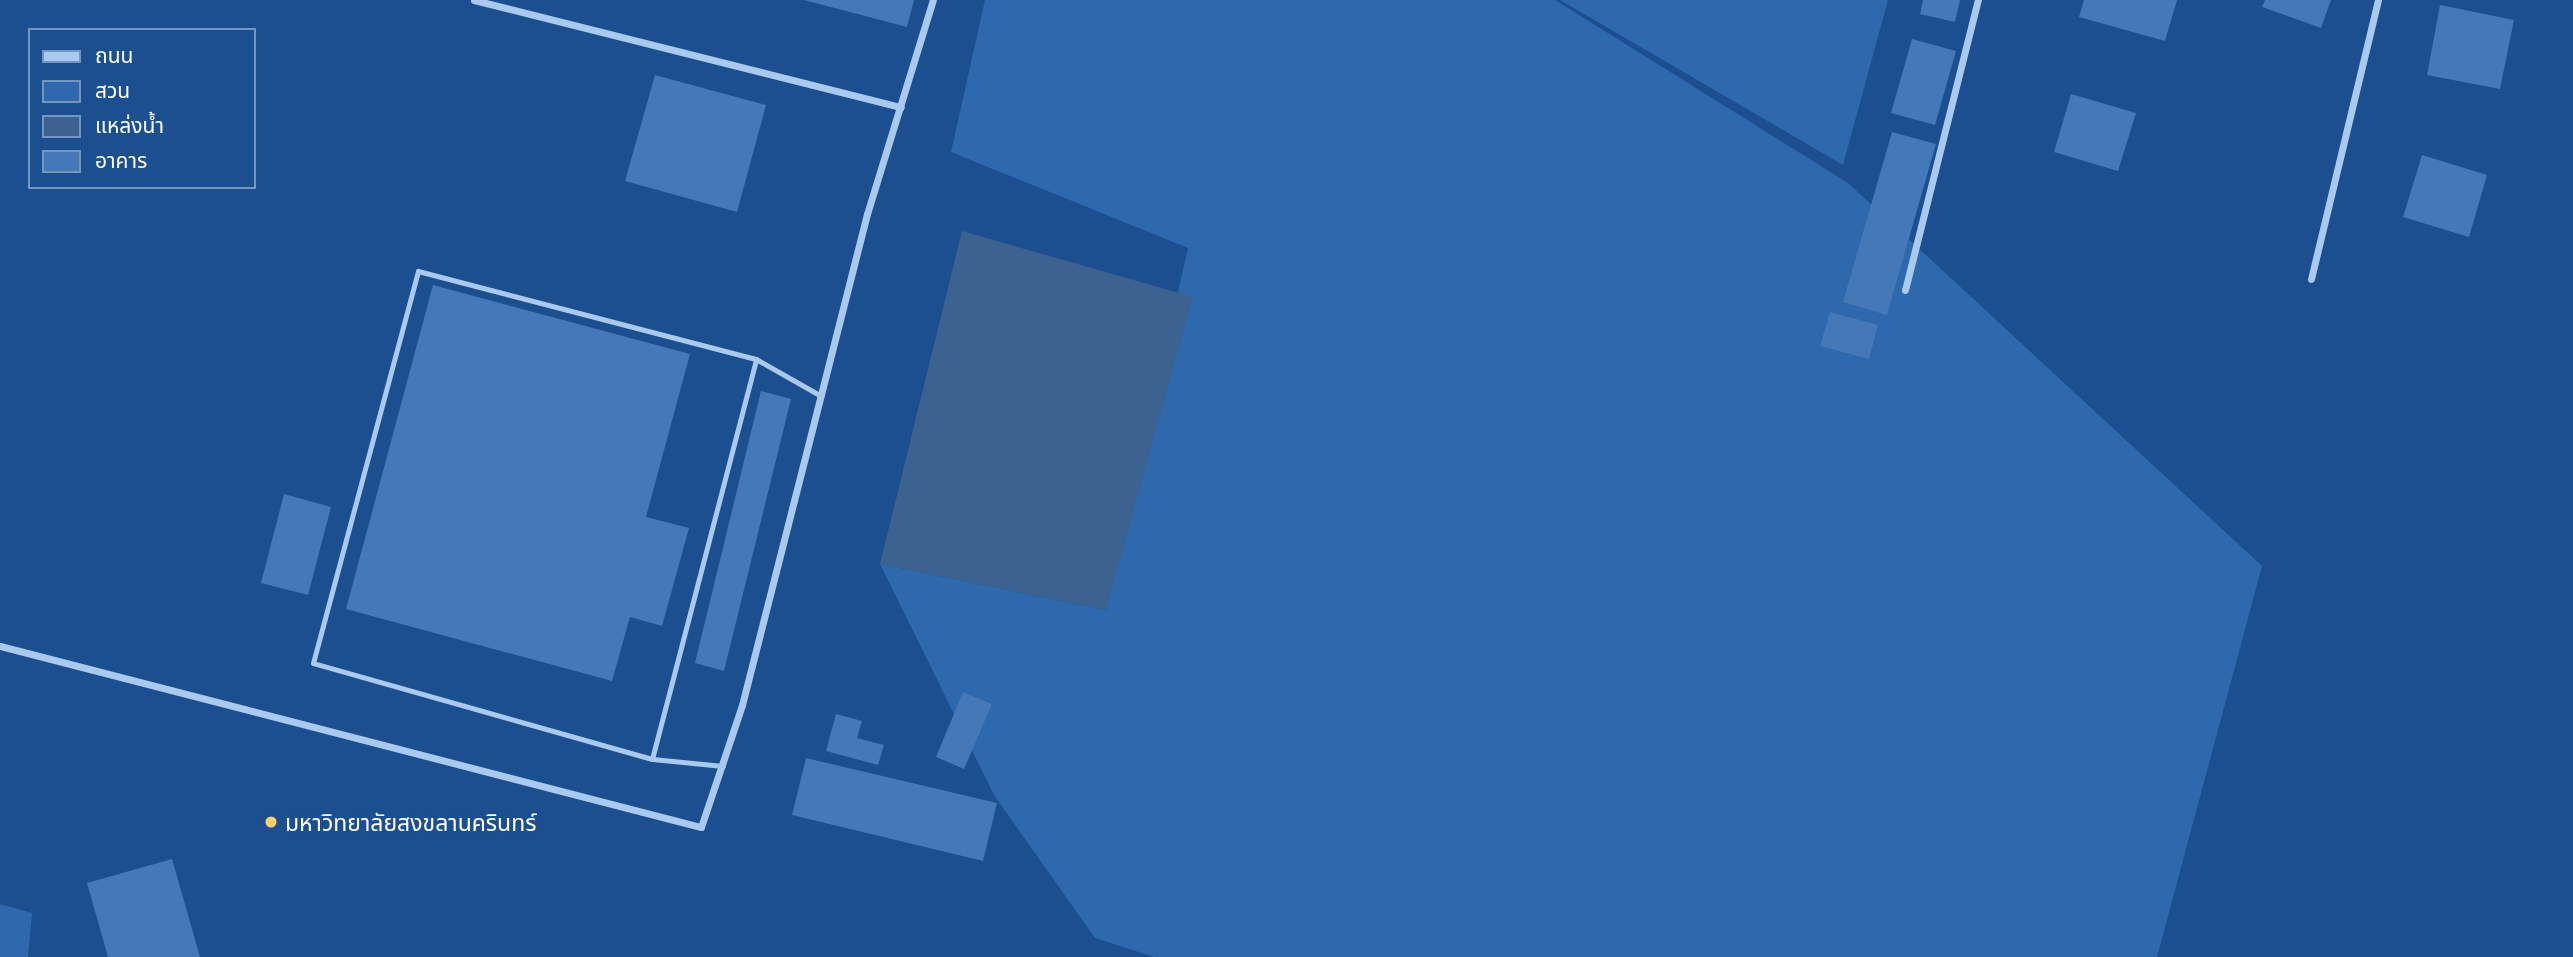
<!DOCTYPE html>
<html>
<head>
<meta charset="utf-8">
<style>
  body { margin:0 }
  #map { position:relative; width:2573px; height:957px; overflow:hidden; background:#1b4f8f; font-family:"Exo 2","Noto Sans Thai",sans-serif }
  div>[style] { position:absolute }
  .green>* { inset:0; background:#2e69ad }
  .water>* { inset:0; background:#3c6290 }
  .building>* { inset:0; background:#4478b7 }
  .lane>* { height:5px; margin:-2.5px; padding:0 2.5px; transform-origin:2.5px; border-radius:2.5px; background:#a9c9ee }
  .street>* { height:7px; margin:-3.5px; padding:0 3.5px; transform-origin:3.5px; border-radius:3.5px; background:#a9c9ee }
  .dots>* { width:19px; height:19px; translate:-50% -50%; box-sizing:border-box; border:4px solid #1b4f8f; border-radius:50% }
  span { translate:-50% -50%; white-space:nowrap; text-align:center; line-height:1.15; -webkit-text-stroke:5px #1b4f8f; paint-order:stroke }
  .poi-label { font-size:23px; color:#fff }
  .left { translate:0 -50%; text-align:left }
  .legend { position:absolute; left:28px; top:28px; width:228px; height:161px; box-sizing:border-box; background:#1b4f8f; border:2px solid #7695bc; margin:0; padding:9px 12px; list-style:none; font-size:21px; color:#fff }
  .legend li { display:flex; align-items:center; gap:14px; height:35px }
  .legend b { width:35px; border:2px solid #7695bc }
</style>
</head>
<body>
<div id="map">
  <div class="green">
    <i style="clip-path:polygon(985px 0,1555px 0,1848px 183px,2262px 566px,2157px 957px,1154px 957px,1095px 938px,994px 795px,880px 564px,1106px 610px,1188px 248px,951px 152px)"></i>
    <i style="clip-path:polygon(1560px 0,1888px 0,1843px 165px)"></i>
    <i style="clip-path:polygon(0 904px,32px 913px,28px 957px,0 957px)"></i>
  </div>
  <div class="water">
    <i style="clip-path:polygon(962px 231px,1193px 297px,1106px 610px,880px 564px)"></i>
  </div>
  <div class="building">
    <i style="clip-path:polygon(804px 0,914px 0,907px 27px)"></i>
    <i style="clip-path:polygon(1923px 0,1960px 0,1955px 22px,1920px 14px)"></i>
    <i style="clip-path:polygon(2084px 0,2177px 0,2165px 41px,2079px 17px)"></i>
    <i style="clip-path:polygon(2265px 0,2331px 0,2321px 28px,2262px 7px)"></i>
    <i style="clip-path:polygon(2440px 5px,2514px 20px,2500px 89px,2427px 75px)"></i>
    <i style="clip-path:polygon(1912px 39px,1956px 51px,1935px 125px,1891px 113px)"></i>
    <i style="clip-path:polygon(655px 75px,766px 105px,737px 212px,625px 181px)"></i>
    <i style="clip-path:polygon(2071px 94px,2136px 113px,2118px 171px,2054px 152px)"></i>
    <i style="clip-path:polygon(1892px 132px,1936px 144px,1887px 315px,1843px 302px)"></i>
    <i style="clip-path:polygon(2422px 155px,2487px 175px,2469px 237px,2403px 217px)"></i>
    <i style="clip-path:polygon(433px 285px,690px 354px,646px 517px,689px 528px,662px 626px,630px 617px,612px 681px,346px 609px)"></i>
    <i style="clip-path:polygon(1830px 312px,1878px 325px,1869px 359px,1820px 346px)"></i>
    <i style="clip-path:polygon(761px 391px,791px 399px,724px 671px,695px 663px)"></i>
    <i style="clip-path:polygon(284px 494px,331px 507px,308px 595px,261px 583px)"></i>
    <i style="clip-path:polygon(963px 692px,992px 704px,964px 769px,936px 757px)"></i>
    <i style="clip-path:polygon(836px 714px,862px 721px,857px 738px,884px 745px,878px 765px,826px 751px)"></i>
    <i style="clip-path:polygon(806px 758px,997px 803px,983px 861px,792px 815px)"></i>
    <i style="clip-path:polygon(172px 859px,200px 957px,108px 957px,87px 883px)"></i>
  </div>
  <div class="lane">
    <i style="left:652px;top:759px;width:413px;rotate:-75.4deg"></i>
    <i style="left:723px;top:766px;width:71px;rotate:-174.4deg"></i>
    <i style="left:652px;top:759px;width:352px;rotate:-164.2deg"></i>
    <i style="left:313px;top:663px;width:406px;rotate:-75deg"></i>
    <i style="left:418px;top:271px;width:349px;rotate:14.6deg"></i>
    <i style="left:756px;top:359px;width:75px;rotate:29.6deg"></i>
  </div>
  <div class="street">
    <i style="left:474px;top:0;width:440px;rotate:14.1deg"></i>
    <i style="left:2311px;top:279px;width:287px;rotate:-76.5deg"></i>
    <i style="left:1905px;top:290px;width:299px;rotate:-75.9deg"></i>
    <i style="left:0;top:646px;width:724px;rotate:14.48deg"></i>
    <i style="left:701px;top:827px;width:129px;rotate:-71.4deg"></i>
    <i style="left:742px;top:705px;width:507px;rotate:-75.72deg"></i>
    <i style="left:867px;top:214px;width:224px;rotate:-72.9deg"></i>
  </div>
  <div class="dots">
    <i style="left:271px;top:822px;background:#ffd166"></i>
  </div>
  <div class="poi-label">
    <span class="left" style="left:285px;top:822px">มหาวิทยาลัยสงขลานครินทร์</span>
  </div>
  <ul class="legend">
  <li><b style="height:9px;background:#a9c9ee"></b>ถนน</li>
  <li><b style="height:19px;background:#2e69ad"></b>สวน</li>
  <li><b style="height:19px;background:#3c6290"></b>แหล่งน้ำ</li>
  <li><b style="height:19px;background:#4478b7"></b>อาคาร</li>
  </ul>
</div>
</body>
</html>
